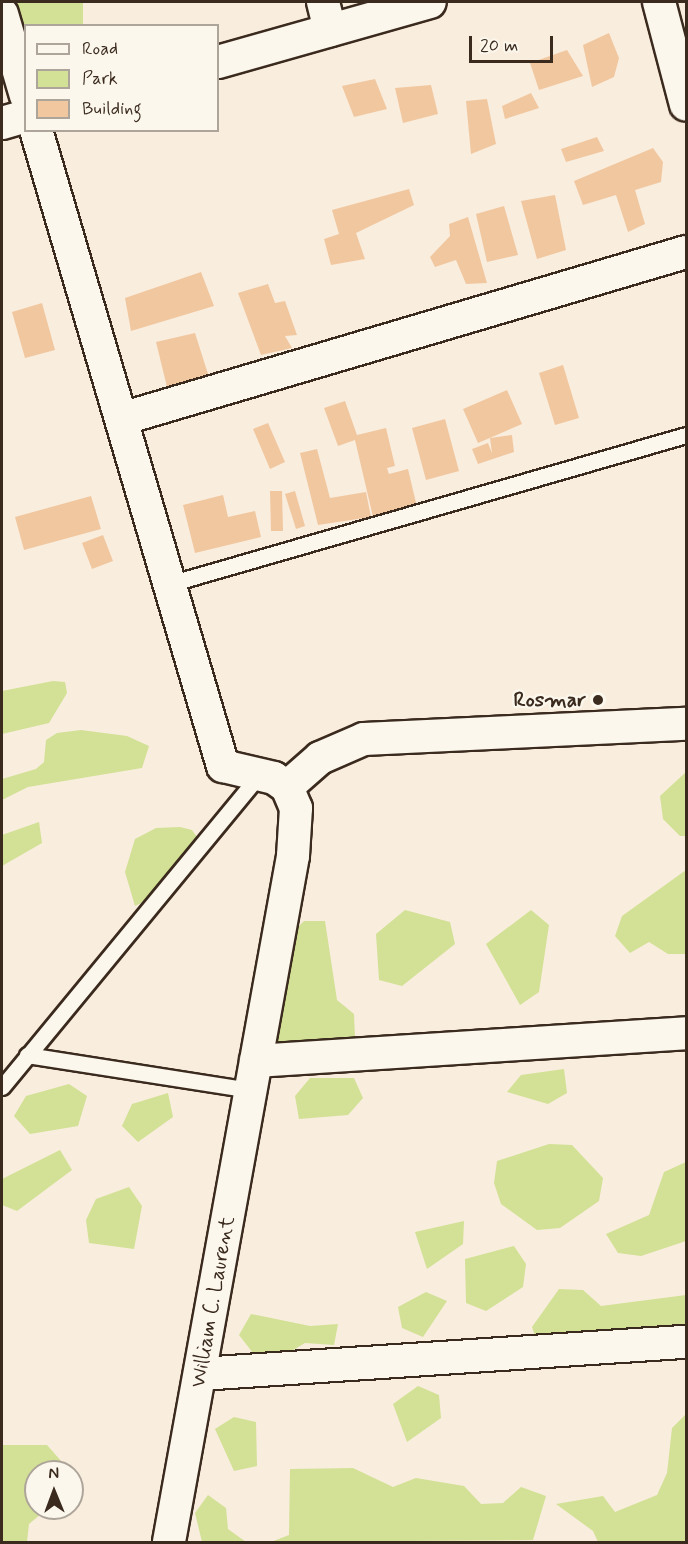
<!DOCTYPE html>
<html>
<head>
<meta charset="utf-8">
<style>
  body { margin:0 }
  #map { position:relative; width:688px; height:1544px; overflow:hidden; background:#f9eddd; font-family:Mynerve,sans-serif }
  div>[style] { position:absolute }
  .green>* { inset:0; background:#d2e195 }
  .building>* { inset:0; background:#f1c7a0 }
  .roads { filter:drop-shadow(2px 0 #3b2a1e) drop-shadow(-2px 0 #3b2a1e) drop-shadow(0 2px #3b2a1e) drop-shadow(0 -2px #3b2a1e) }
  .lane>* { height:15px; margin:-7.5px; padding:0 7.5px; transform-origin:7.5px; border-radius:7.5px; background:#fbf7ec }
  .street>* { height:32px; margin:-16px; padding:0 16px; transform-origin:16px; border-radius:16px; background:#fbf7ec }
  .dots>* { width:16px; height:16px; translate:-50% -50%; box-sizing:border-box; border:3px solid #fbf7ec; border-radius:50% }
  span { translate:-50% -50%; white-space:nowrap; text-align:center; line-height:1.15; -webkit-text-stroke:4.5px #fbf7ec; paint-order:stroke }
  .poi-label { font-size:21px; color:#3b2a1e; font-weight:700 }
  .right { translate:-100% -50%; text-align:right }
  .street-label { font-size:21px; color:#3b2a1e }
  .frame { position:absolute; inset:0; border:3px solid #3b2a1e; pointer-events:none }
  .legend { position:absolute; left:24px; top:24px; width:195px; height:108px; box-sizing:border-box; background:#fbf7ec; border:2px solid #aea59a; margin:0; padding:8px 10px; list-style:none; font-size:18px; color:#3b2a1e }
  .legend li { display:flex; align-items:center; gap:12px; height:30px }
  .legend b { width:30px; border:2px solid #aea59a }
  .north { position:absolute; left:24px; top:1460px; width:60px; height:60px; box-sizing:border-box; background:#fbf7ec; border:2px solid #aea59a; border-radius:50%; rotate:359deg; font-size:16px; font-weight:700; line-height:24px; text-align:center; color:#3b2a1e }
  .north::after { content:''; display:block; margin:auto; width:21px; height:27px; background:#3b2a1e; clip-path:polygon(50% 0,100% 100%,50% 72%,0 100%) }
  .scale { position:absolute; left:469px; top:36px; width:84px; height:27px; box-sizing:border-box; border:3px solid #3b2a1e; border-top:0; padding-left:8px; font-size:18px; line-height:21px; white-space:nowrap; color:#3b2a1e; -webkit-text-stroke:4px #fbf7ec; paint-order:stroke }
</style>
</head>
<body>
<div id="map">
  <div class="green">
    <i style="clip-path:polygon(12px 2px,83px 2px,83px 25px,26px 26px,25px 62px,6px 29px)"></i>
    <i style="clip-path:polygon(53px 681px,65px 682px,67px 693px,49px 723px,2px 734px,2px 691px)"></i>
    <i style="clip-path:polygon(81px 730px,127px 736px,149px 746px,142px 768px,28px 787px,2px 800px,2px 779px,36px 769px,44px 762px,46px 740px,57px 733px)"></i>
    <i style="clip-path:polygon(686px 772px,686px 836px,680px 836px,663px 819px,660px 796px)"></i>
    <i style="clip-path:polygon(39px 822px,42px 843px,2px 866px,2px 835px)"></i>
    <i style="clip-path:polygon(180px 827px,192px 830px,199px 840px,168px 890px,135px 906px,125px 872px,135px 839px,156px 828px)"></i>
    <i style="clip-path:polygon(686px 870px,686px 954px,668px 954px,649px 942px,630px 953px,615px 936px,622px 916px)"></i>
    <i style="clip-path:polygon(405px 910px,450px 922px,455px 944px,402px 986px,379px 980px,376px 934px)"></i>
    <i style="clip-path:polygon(531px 910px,549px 925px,539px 992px,520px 1005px,486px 944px)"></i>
    <i style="clip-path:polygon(304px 921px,325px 921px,337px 1000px,354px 1014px,355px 1037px,340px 1053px,294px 1062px,275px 1041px,287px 938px)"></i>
    <i style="clip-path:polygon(564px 1069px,567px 1093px,548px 1104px,507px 1092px,521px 1075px)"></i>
    <i style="clip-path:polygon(310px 1078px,354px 1078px,363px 1098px,348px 1115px,299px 1119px,295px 1096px)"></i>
    <i style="clip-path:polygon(69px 1084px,87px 1096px,78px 1126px,30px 1134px,14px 1116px,26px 1096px)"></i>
    <i style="clip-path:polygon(168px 1093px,173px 1117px,138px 1142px,122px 1126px,132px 1104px)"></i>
    <i style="clip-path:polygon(549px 1144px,572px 1145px,603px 1178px,599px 1201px,560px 1228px,537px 1230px,501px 1204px,494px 1183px,497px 1161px)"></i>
    <i style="clip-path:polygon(60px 1150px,72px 1170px,17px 1211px,2px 1205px,2px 1179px)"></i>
    <i style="clip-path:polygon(686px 1162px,686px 1241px,641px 1256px,618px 1253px,606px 1234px,649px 1215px,664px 1172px)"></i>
    <i style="clip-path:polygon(129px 1187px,142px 1206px,134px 1249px,89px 1243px,86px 1220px,96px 1199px)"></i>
    <i style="clip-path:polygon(464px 1221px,463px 1244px,427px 1269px,415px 1232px)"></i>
    <i style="clip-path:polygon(514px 1246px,526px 1264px,523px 1287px,486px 1311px,466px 1303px,465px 1259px)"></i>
    <i style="clip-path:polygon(559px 1289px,583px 1290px,601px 1306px,686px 1295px,686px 1330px,539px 1348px,532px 1327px)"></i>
    <i style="clip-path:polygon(426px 1292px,447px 1301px,423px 1337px,402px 1328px,398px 1307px)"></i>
    <i style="clip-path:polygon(251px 1314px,310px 1326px,338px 1324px,334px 1345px,305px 1343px,273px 1362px,253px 1353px,239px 1335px)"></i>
    <i style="clip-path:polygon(418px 1386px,439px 1395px,441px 1418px,407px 1442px,393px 1404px)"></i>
    <i style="clip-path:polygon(686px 1414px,686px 1542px,598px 1542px,593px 1531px,556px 1504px,603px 1496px,615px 1512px,657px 1495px,667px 1473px,672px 1428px)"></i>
    <i style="clip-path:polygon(234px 1417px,256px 1422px,257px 1466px,234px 1471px,215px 1429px)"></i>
    <i style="clip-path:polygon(2px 1445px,47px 1445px,62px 1462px,64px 1472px,36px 1472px,36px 1508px,48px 1508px,29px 1524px,27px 1542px,2px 1542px)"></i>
    <i style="clip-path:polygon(353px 1468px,393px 1487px,416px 1478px,464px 1486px,481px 1504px,503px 1503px,521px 1487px,546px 1496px,533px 1540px,271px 1542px,289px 1535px,290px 1469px)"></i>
    <i style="clip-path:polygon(208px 1495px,226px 1508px,228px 1529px,246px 1542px,202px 1542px,195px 1513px)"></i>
  </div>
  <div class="building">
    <i style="clip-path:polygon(609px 33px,619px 58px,614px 77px,592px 87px,583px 45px)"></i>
    <i style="clip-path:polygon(567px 50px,583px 76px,539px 90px,530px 63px)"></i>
    <i style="clip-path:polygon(375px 79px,387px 109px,354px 117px,342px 86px)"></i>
    <i style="clip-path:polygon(431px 85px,438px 114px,403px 123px,395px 88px)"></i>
    <i style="clip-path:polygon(531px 93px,539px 108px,505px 119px,502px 106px)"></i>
    <i style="clip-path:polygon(487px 99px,496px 144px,471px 154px,466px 101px)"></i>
    <i style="clip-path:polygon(597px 137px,604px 151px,566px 162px,561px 149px)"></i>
    <i style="clip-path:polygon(653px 148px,663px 162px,661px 182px,635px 190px,645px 224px,628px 232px,616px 195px,583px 205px,574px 181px)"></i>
    <i style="clip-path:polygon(409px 189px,414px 205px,356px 233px,365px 259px,331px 265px,324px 239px,339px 234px,332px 210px)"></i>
    <i style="clip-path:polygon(555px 195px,566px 250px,537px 259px,521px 201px)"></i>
    <i style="clip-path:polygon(504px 206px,518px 255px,487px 262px,476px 214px)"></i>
    <i style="clip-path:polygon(468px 217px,487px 283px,466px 284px,456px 260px,435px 267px,430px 257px,450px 236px,449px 224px)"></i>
    <i style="clip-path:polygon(201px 272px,214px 306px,131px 331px,125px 298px)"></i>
    <i style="clip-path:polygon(268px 284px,275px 303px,285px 301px,297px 335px,285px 336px,292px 348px,261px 355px,238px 293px)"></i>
    <i style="clip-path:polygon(42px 303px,55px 350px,25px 358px,12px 312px)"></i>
    <i style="clip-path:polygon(195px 333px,208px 374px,167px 387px,156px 342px)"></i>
    <i style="clip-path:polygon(563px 365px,579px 418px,555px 425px,539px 373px)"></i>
    <i style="clip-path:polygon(507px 390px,522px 424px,478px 443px,463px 409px)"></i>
    <i style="clip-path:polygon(345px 401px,357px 435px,386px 428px,395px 466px,387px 468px,389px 474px,408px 469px,417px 507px,373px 517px,355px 440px,338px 446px,324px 408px)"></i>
    <i style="clip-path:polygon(445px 419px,459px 471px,426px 480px,412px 428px)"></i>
    <i style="clip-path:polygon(268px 423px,285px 462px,270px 469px,253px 429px)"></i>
    <i style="clip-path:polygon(512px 435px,514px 452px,478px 464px,472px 449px,488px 443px,492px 453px,490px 438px)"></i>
    <i style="clip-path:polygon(317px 449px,330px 498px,366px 492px,371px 517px,318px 525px,300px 453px)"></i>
    <i style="clip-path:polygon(270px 491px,282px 491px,283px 531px,271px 531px)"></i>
    <i style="clip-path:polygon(295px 491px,305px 526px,296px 529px,285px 494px)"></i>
    <i style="clip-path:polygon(223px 495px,228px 517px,255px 511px,261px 537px,195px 553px,183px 505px)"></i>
    <i style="clip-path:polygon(91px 496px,101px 529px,24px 550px,15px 517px)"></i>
    <i style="clip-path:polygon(103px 535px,113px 561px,92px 569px,82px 543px)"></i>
  </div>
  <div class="roads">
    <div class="lane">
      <i style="left:169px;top:584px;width:538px;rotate:-16.08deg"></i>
      <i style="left:27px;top:1055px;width:227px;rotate:8.9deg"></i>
      <i style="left:2px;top:1087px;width:401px;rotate:-50.5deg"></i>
    </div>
    <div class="street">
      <i style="left:323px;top:2px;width:29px;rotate:76deg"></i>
      <i style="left:659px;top:2px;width:106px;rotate:75.3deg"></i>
      <i style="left:2px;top:14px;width:85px;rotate:73.7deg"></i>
      <i style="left:218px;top:62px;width:220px;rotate:-15.8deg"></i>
      <i style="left:2px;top:123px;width:25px;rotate:-16deg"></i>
      <i style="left:36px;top:130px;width:663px;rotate:73.62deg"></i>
      <i style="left:223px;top:766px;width:52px;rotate:13.2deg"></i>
      <i style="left:274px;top:778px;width:16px;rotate:35deg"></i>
      <i style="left:287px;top:787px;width:23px;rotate:67deg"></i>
      <i style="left:296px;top:808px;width:48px;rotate:93.6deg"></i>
      <i style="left:293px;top:856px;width:697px;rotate:100.25deg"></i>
      <i style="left:121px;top:419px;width:589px;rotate:-16.47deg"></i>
      <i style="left:287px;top:787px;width:44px;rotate:-41.3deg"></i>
      <i style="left:320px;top:758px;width:48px;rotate:-23.4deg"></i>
      <i style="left:364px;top:739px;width:322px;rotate:-2.7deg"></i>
      <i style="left:256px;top:1061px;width:431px;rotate:-3.7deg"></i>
      <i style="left:200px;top:1374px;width:487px;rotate:-3.8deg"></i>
    </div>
  </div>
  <div class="dots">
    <i style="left:598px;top:700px;background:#3b2a1e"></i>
  </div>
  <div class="poi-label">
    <span class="right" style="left:586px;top:700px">Rosmar</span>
  </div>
  <div class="street-label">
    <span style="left:213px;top:1302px;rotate:-80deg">William C. Laurent</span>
  </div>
  <div class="frame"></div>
  <ul class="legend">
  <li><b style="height:8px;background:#fbf7ec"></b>Road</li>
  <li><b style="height:16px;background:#d2e195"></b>Park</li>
  <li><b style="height:16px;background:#f1c7a0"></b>Building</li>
  </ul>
  <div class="north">N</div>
  <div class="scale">20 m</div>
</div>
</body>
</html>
